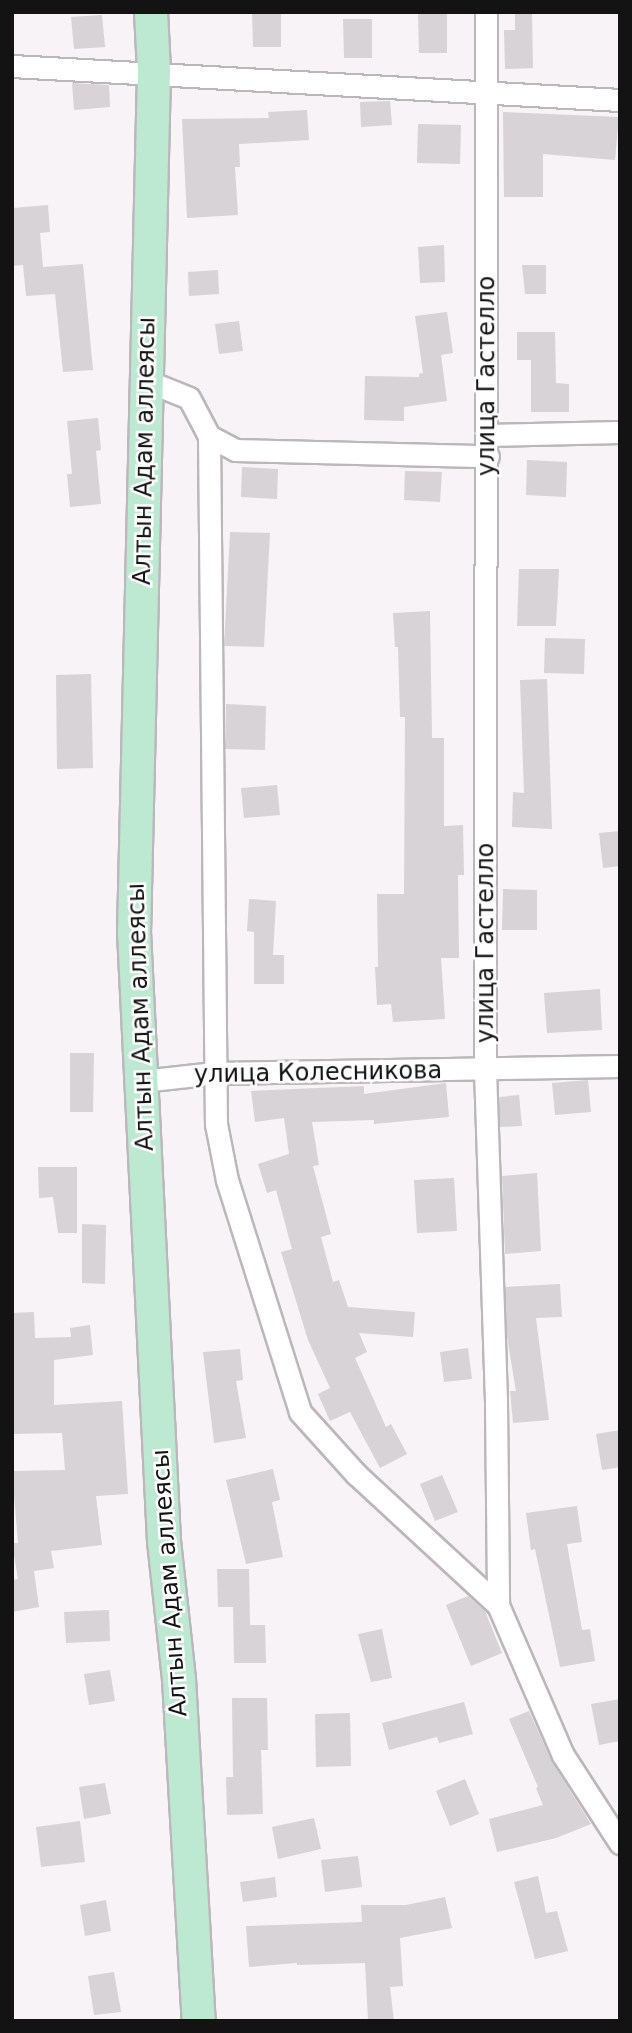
<!DOCTYPE html>
<html>
<head>
<meta charset="utf-8">
<style>
  body { margin:0 }
  #map { position:relative; width:632px; height:2033px; overflow:hidden; background:#f7f3f7; font-family:"DejaVu Sans",sans-serif }
  div>[style] { position:absolute }
  .building>* { inset:0; background:#d7d3d7 }
  .roads { filter:drop-shadow(2px 0 #bbb7bb) drop-shadow(-2px 0 #bbb7bb) drop-shadow(0 2px #bbb7bb) drop-shadow(0 -2px #bbb7bb) }
  .street>* { height:21px; margin:-10.5px; padding:0 10.5px; transform-origin:10.5px; border-radius:10.5px; background:#fff }
  .primary>* { height:32px; margin:-16px; padding:0 16px; transform-origin:16px; border-radius:16px; background:#bde8d2 }
  span { translate:-50% -50%; white-space:nowrap; text-align:center; line-height:1.15; -webkit-text-stroke:5px #fff; paint-order:stroke }
  .street-label { font-size:24px; color:#141314 }
  .frame { position:absolute; inset:0; border:14px solid #141314; pointer-events:none }
</style>
</head>
<body>
<div id="map">
  <div class="building">
    <i style="clip-path:polygon(252px 12px,281px 12px,281px 47px,253px 47px)"></i>
    <i style="clip-path:polygon(418px 12px,447px 12px,447px 53px,419px 53px)"></i>
    <i style="clip-path:polygon(515px 12px,532px 12px,533px 68px,505px 69px,504px 30px,515px 30px)"></i>
    <i style="clip-path:polygon(102px 15px,105px 47px,74px 49px,71px 17px)"></i>
    <i style="clip-path:polygon(343px 19px,372px 19px,372px 58px,344px 58px)"></i>
    <i style="clip-path:polygon(72px 83px,109px 85px,110px 107px,74px 110px)"></i>
    <i style="clip-path:polygon(390px 101px,392px 125px,361px 127px,360px 102px)"></i>
    <i style="clip-path:polygon(307px 110px,309px 140px,239px 144px,240px 167px,235px 167px,238px 215px,187px 218px,182px 119px,269px 118px,268px 112px)"></i>
    <i style="clip-path:polygon(503px 112px,619px 117px,615px 160px,543px 154px,543px 197px,504px 197px)"></i>
    <i style="clip-path:polygon(418px 124px,461px 125px,460px 164px,417px 163px)"></i>
    <i style="clip-path:polygon(48px 205px,50px 232px,40px 233px,43px 267px,83px 264px,93px 370px,63px 372px,55px 294px,26px 296px,23px 265px,12px 266px,12px 208px)"></i>
    <i style="clip-path:polygon(444px 245px,445px 282px,420px 283px,418px 247px)"></i>
    <i style="clip-path:polygon(522px 265px,546px 265px,546px 294px,525px 294px)"></i>
    <i style="clip-path:polygon(218px 270px,219px 294px,189px 296px,188px 272px)"></i>
    <i style="clip-path:polygon(447px 312px,453px 353px,441px 355px,447px 401px,404px 407px,404px 421px,364px 420px,365px 376px,419px 377px,419px 374px,423px 373px,415px 316px)"></i>
    <i style="clip-path:polygon(239px 321px,243px 351px,219px 354px,215px 324px)"></i>
    <i style="clip-path:polygon(517px 332px,555px 332px,556px 383px,569px 384px,569px 412px,531px 412px,531px 360px,517px 360px)"></i>
    <i style="clip-path:polygon(98px 418px,101px 450px,96px 451px,101px 504px,70px 507px,67px 474px,72px 474px,67px 421px)"></i>
    <i style="clip-path:polygon(527px 460px,567px 462px,566px 497px,526px 495px)"></i>
    <i style="clip-path:polygon(242px 467px,278px 469px,277px 499px,241px 497px)"></i>
    <i style="clip-path:polygon(405px 471px,442px 472px,440px 502px,404px 500px)"></i>
    <i style="clip-path:polygon(230px 532px,270px 533px,264px 647px,224px 646px)"></i>
    <i style="clip-path:polygon(519px 569px,559px 569px,556px 626px,517px 626px)"></i>
    <i style="clip-path:polygon(430px 611px,432px 738px,444px 738px,444px 826px,463px 825px,464px 875px,458px 875px,459px 958px,441px 958px,445px 1019px,393px 1022px,391px 1004px,377px 1005px,375px 967px,378px 967px,377px 894px,404px 894px,405px 717px,400px 717px,398px 647px,395px 647px,393px 613px)"></i>
    <i style="clip-path:polygon(545px 638px,585px 639px,584px 674px,544px 673px)"></i>
    <i style="clip-path:polygon(91px 674px,93px 768px,57px 769px,56px 675px)"></i>
    <i style="clip-path:polygon(547px 679px,552px 829px,512px 827px,513px 792px,524px 793px,520px 680px)"></i>
    <i style="clip-path:polygon(226px 704px,266px 706px,265px 750px,225px 749px)"></i>
    <i style="clip-path:polygon(277px 785px,280px 815px,244px 818px,241px 788px)"></i>
    <i style="clip-path:polygon(620px 831px,620px 866px,603px 868px,599px 833px)"></i>
    <i style="clip-path:polygon(503px 889px,537px 890px,537px 930px,502px 930px)"></i>
    <i style="clip-path:polygon(249px 899px,276px 901px,273px 955px,284px 955px,284px 984px,254px 984px,254px 932px,247px 931px)"></i>
    <i style="clip-path:polygon(600px 989px,602px 1030px,547px 1033px,544px 993px)"></i>
    <i style="clip-path:polygon(70px 1053px,94px 1053px,93px 1112px,70px 1112px)"></i>
    <i style="clip-path:polygon(588px 1080px,591px 1112px,555px 1115px,552px 1083px)"></i>
    <i style="clip-path:polygon(446px 1083px,449px 1117px,374px 1124px,374px 1120px,312px 1122px,319px 1165px,313px 1166px,331px 1234px,321px 1237px,333px 1282px,339px 1280px,348px 1307px,415px 1312px,413px 1337px,359px 1333px,367px 1352px,355px 1358px,386px 1427px,391px 1424px,407px 1454px,380px 1468px,350px 1412px,330px 1421px,318px 1394px,330px 1388px,308px 1340px,281px 1252px,292px 1249px,276px 1190px,267px 1193px,258px 1164px,289px 1154px,284px 1118px,255px 1122px,251px 1091px,364px 1086px,364px 1094px)"></i>
    <i style="clip-path:polygon(519px 1095px,522px 1126px,500px 1127px,499px 1097px)"></i>
    <i style="clip-path:polygon(38px 1167px,77px 1167px,77px 1233px,58px 1233px,53px 1197px,39px 1198px)"></i>
    <i style="clip-path:polygon(537px 1173px,541px 1251px,505px 1254px,502px 1176px)"></i>
    <i style="clip-path:polygon(454px 1178px,457px 1231px,417px 1233px,414px 1180px)"></i>
    <i style="clip-path:polygon(82px 1224px,106px 1225px,105px 1284px,82px 1283px)"></i>
    <i style="clip-path:polygon(560px 1284px,562px 1317px,536px 1318px,549px 1420px,513px 1423px,510px 1391px,516px 1391px,507px 1337px,505px 1287px)"></i>
    <i style="clip-path:polygon(34px 1312px,35px 1338px,71px 1337px,70px 1328px,90px 1325px,93px 1355px,54px 1360px,54px 1405px,122px 1401px,128px 1494px,96px 1496px,102px 1545px,51px 1551px,54px 1568px,34px 1571px,39px 1607px,12px 1612px,12px 1580px,18px 1579px,12px 1543px,18px 1543px,12px 1471px,65px 1470px,62px 1433px,12px 1434px,12px 1313px)"></i>
    <i style="clip-path:polygon(468px 1348px,472px 1379px,444px 1382px,440px 1352px)"></i>
    <i style="clip-path:polygon(240px 1349px,243px 1380px,236px 1381px,246px 1438px,214px 1443px,203px 1352px)"></i>
    <i style="clip-path:polygon(620px 1430px,620px 1467px,602px 1470px,596px 1434px)"></i>
    <i style="clip-path:polygon(273px 1469px,280px 1500px,272px 1502px,283px 1557px,246px 1564px,226px 1480px)"></i>
    <i style="clip-path:polygon(442px 1475px,458px 1512px,435px 1521px,420px 1484px)"></i>
    <i style="clip-path:polygon(577px 1506px,582px 1542px,567px 1544px,582px 1630px,590px 1629px,595px 1661px,560px 1667px,535px 1549px,531px 1550px,526px 1513px)"></i>
    <i style="clip-path:polygon(217px 1569px,249px 1569px,250px 1625px,265px 1625px,266px 1663px,234px 1663px,233px 1607px,218px 1607px)"></i>
    <i style="clip-path:polygon(468px 1596px,485px 1611px,502px 1653px,471px 1666px,446px 1605px)"></i>
    <i style="clip-path:polygon(109px 1610px,110px 1641px,66px 1643px,64px 1612px)"></i>
    <i style="clip-path:polygon(382px 1629px,392px 1678px,371px 1682px,358px 1634px)"></i>
    <i style="clip-path:polygon(110px 1670px,115px 1701px,89px 1705px,84px 1674px)"></i>
    <i style="clip-path:polygon(232px 1698px,267px 1698px,268px 1750px,261px 1750px,263px 1814px,227px 1815px,226px 1777px,233px 1777px)"></i>
    <i style="clip-path:polygon(620px 1699px,620px 1741px,599px 1745px,591px 1704px)"></i>
    <i style="clip-path:polygon(464px 1702px,473px 1734px,439px 1743px,437px 1737px,389px 1750px,382px 1723px)"></i>
    <i style="clip-path:polygon(529px 1711px,552px 1762px,591px 1824px,556px 1838px,497px 1852px,489px 1819px,543px 1805px,536px 1788px,538px 1787px,509px 1719px)"></i>
    <i style="clip-path:polygon(350px 1713px,351px 1766px,316px 1767px,315px 1714px)"></i>
    <i style="clip-path:polygon(465px 1779px,479px 1814px,450px 1826px,436px 1791px)"></i>
    <i style="clip-path:polygon(105px 1783px,111px 1814px,84px 1819px,79px 1787px)"></i>
    <i style="clip-path:polygon(314px 1818px,321px 1849px,278px 1859px,272px 1827px)"></i>
    <i style="clip-path:polygon(80px 1821px,85px 1862px,41px 1867px,36px 1827px)"></i>
    <i style="clip-path:polygon(358px 1856px,362px 1887px,325px 1892px,321px 1860px)"></i>
    <i style="clip-path:polygon(538px 1876px,546px 1913px,557px 1911px,568px 1951px,535px 1959px,514px 1882px)"></i>
    <i style="clip-path:polygon(275px 1877px,277px 1897px,243px 1902px,240px 1882px)"></i>
    <i style="clip-path:polygon(445px 1897px,452px 1928px,400px 1938px,403px 1986px,390px 1987px,394px 2021px,368px 2021px,365px 1963px,297px 1965px,297px 1963px,249px 1967px,246px 1926px,362px 1922px,361px 1905px,406px 1905px)"></i>
    <i style="clip-path:polygon(106px 1900px,111px 1931px,85px 1936px,80px 1905px)"></i>
    <i style="clip-path:polygon(114px 1972px,121px 2012px,94px 2015px,88px 1976px)"></i>
  </div>
  <div class="roads">
    <div class="street">
      <i style="left:486px;top:12px;width:1057px;rotate:90.05deg"></i>
      <i style="left:485px;top:1069px;width:334px;rotate:88.1deg"></i>
      <i style="left:496px;top:1403px;width:202px;rotate:89.4deg"></i>
      <i style="left:498px;top:1605px;width:163px;rotate:66.6deg"></i>
      <i style="left:563px;top:1755px;width:105px;rotate:57.1deg"></i>
      <i style="left:12px;top:66px;width:609px;rotate:3.2deg"></i>
      <i style="left:147px;top:381px;width:45px;rotate:22deg"></i>
      <i style="left:189px;top:398px;width:43px;rotate:62.2deg"></i>
      <i style="left:209px;top:436px;width:30px;rotate:28deg"></i>
      <i style="left:235px;top:450px;width:253px;rotate:1.4deg"></i>
      <i style="left:487px;top:435px;width:133px;rotate:-1.3deg"></i>
      <i style="left:209px;top:436px;width:688px;rotate:89.42deg"></i>
      <i style="left:216px;top:1124px;width:57px;rotate:78.9deg"></i>
      <i style="left:227px;top:1180px;width:243px;rotate:72.5deg"></i>
      <i style="left:300px;top:1412px;width:84px;rotate:47.9deg"></i>
      <i style="left:356px;top:1474px;width:193px;rotate:42.7deg"></i>
      <i style="left:142px;top:1081px;width:73px;rotate:-6.3deg"></i>
      <i style="left:215px;top:1073px;width:405px;rotate:-1deg"></i>
    </div>
    <div class="primary">
      <i style="left:151px;top:12px;width:60px;rotate:87.1deg"></i>
      <i style="left:154px;top:72px;width:860px;rotate:91.33deg"></i>
      <i style="left:134px;top:932px;width:610px;rotate:87.18deg"></i>
      <i style="left:164px;top:1541px;width:139px;rotate:83.8deg"></i>
      <i style="left:179px;top:1679px;width:343px;rotate:86.7deg"></i>
    </div>
  </div>
  <div class="street-label">
    <span style="left:487px;top:376px;rotate:-90deg">улица Гастелло</span>
    <span style="left:145px;top:451px;rotate:-89deg">Алтын Адам аллеясы</span>
    <span style="left:486px;top:943px;rotate:-90deg">улица Гастелло</span>
    <span style="left:141px;top:1017px;rotate:-92deg">Алтын Адам аллеясы</span>
    <span style="left:318px;top:1073px;rotate:-1deg">улица Колесникова</span>
    <span style="left:170px;top:1583px;rotate:-94deg">Алтын Адам аллеясы</span>
  </div>
  <div class="frame"></div>
</div>
</body>
</html>
